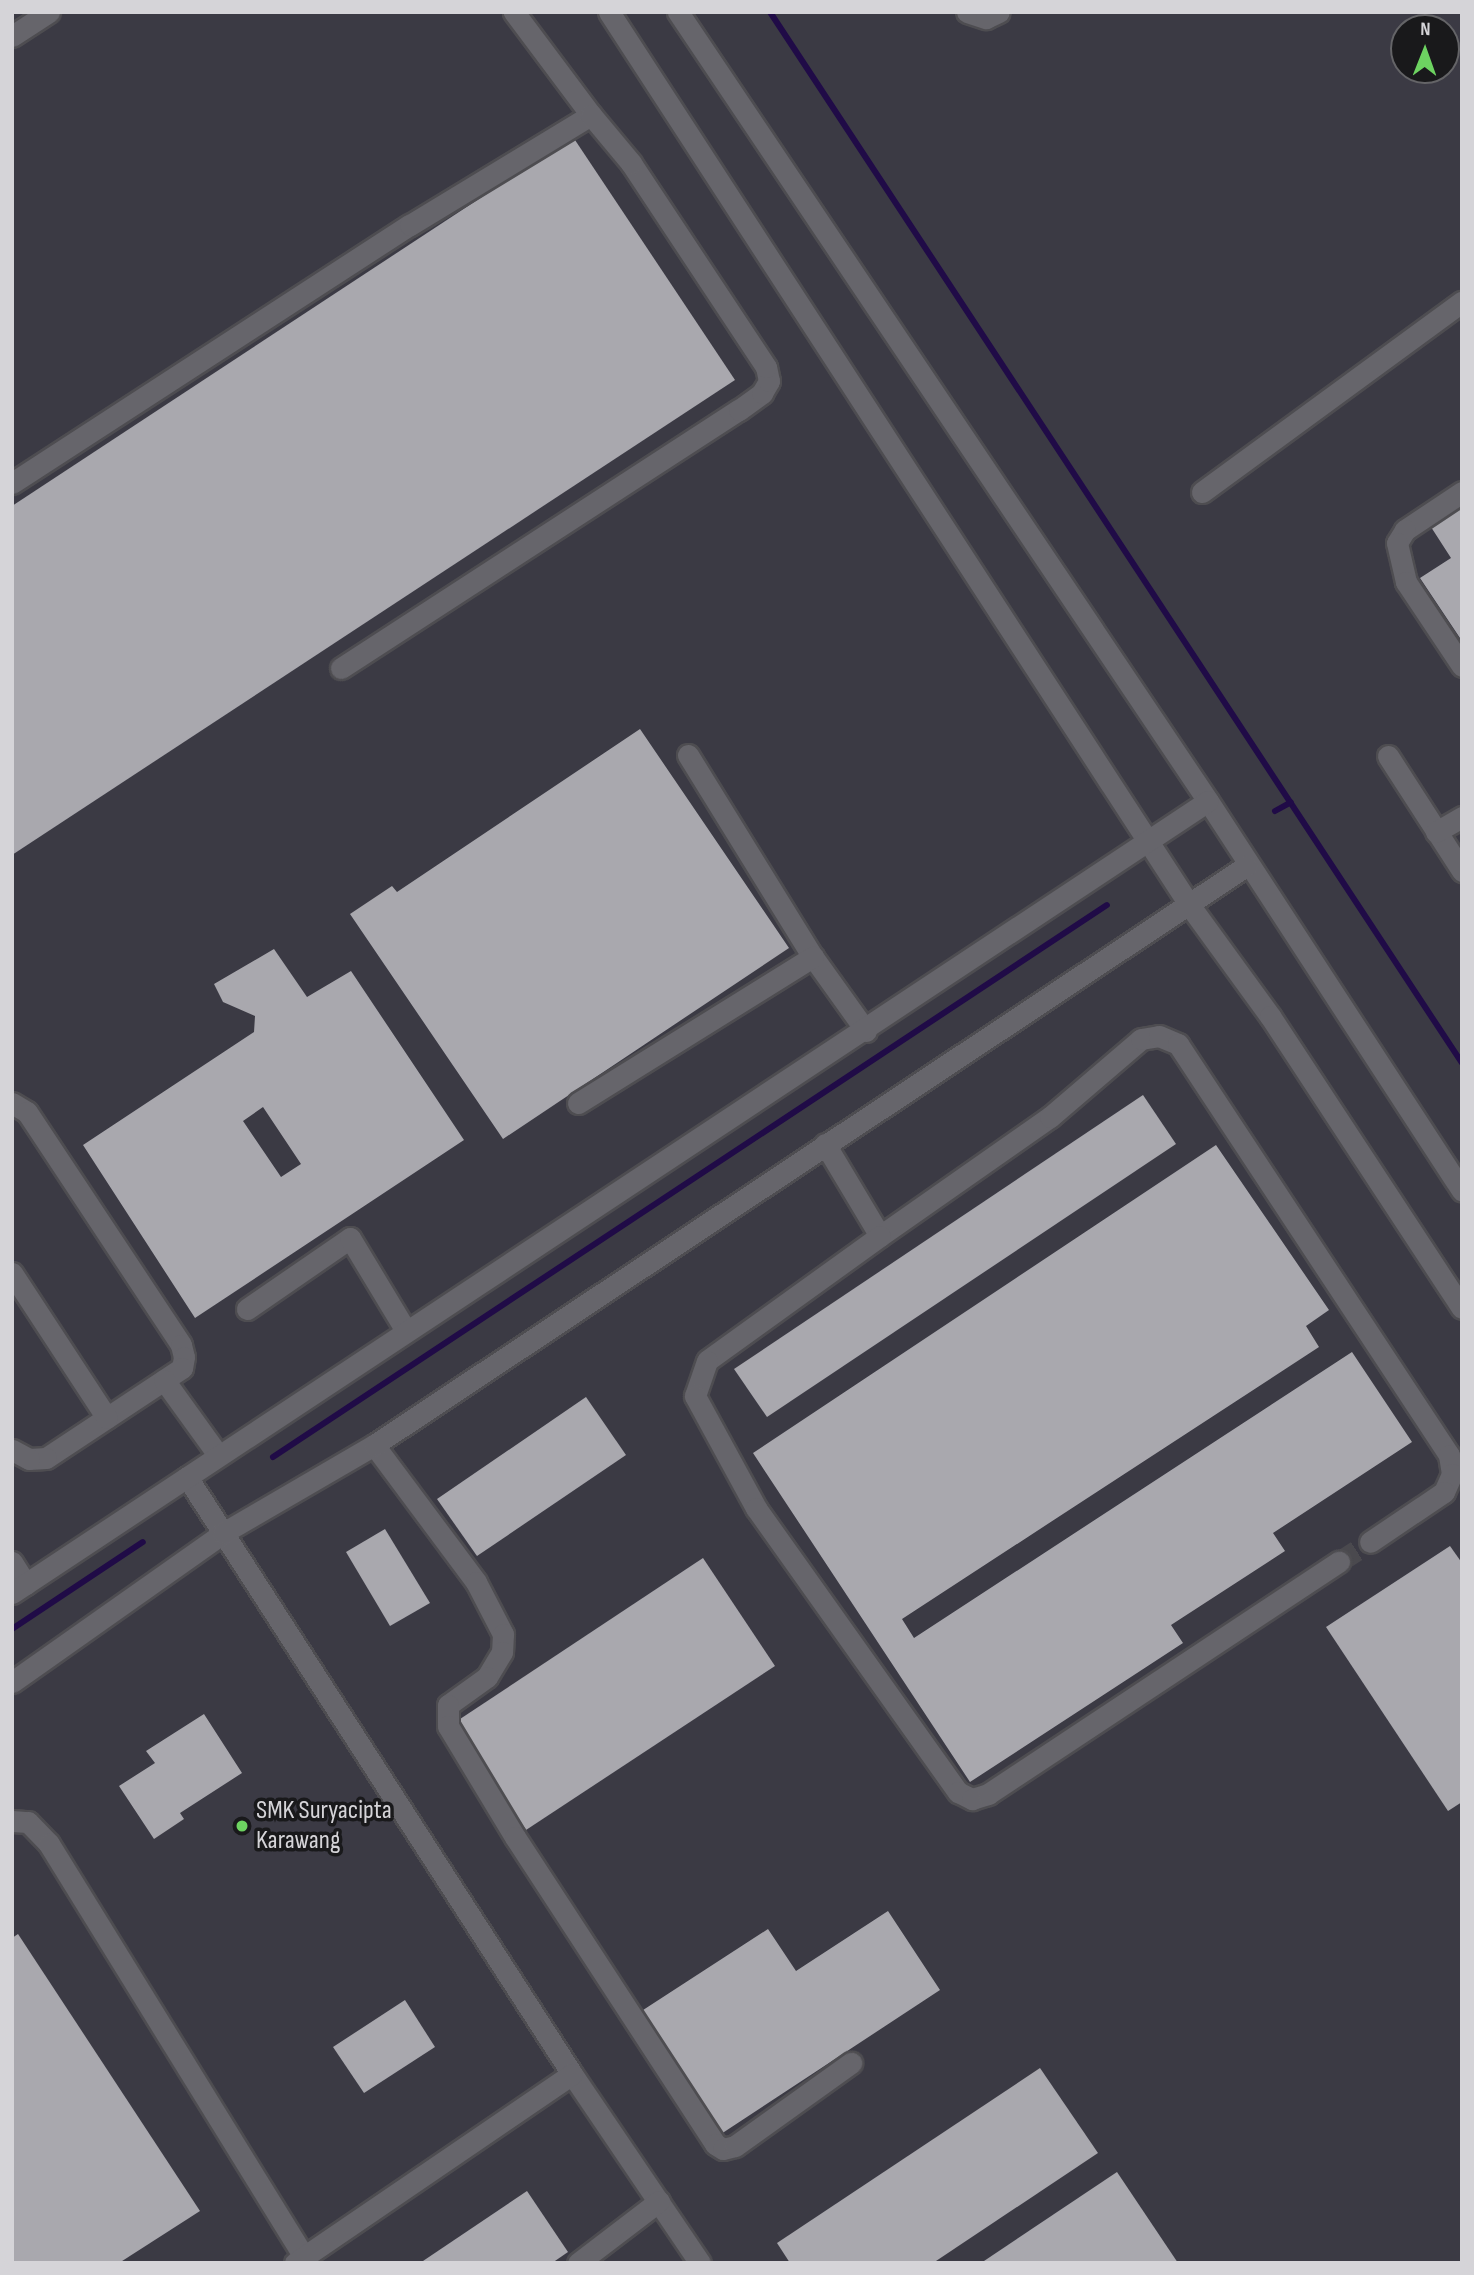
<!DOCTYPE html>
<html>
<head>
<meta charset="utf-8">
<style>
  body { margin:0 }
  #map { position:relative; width:1474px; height:2275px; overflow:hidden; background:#313136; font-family:"Sofia Sans Condensed",sans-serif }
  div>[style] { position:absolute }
  .built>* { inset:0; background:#3b3a44 }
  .stream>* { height:6px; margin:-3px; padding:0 3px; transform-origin:3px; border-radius:3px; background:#200b47 }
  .building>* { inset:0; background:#a9a8ae }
  .minor-tunnel>* { height:21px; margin-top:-10.5px; transform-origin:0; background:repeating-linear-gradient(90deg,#4a494e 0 21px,transparent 0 31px) }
  .roads { filter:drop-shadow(2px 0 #4e4d51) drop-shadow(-2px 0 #4e4d51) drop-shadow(0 2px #4e4d51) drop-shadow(0 -2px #4e4d51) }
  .minor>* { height:21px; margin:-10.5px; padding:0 10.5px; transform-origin:10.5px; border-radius:10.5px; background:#66656b }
  .dots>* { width:19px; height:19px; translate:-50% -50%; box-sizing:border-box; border:4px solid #19191b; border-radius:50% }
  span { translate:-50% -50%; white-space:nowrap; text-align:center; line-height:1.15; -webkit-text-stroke:7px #19191b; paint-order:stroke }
  .poi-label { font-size:26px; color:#d5d4d8 }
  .left { translate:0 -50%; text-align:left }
  .frame { position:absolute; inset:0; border:14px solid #d5d4d8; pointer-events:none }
  .north { position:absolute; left:1390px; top:14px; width:70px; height:70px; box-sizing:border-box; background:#19191b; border:2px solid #646467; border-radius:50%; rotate:1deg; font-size:19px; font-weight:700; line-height:28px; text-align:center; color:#d5d4d8 }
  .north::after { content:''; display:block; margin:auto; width:24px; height:32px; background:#6dd361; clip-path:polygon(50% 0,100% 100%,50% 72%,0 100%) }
</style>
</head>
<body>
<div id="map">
  <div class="built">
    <i style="clip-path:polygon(evenodd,12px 12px,1462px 12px,1462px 2263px,12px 2263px,12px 12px,1404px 28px,1446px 28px,1446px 70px,1404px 70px,1404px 28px)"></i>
  </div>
  <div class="stream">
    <i style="left:770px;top:12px;width:1258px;rotate:56.64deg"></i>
    <i style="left:1275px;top:811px;width:18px;rotate:-29deg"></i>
    <i style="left:273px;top:1457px;width:1000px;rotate:-33.5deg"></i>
    <i style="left:12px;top:1629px;width:157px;rotate:-33.6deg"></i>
  </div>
  <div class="building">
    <i style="clip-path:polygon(573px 137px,735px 380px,12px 855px,12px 506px)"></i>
    <i style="clip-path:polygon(1462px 507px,1462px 641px,1420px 578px,1451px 558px,1431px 527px)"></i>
    <i style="clip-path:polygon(640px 729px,789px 948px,503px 1139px,350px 914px,392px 886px,397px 892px)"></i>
    <i style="clip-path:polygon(evenodd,274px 949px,307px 997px,351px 971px,464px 1140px,195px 1318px,83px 1145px,254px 1032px,255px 1016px,223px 1002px,214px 984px,274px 949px,263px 1107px,301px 1164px,281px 1177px,243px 1121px,263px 1107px)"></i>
    <i style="clip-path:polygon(1143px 1095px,1176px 1144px,767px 1417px,734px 1369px)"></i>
    <i style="clip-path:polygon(1216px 1145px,1329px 1310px,1306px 1326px,1319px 1347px,902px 1619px,914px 1638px,1352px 1352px,1412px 1442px,1273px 1533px,1285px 1551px,1171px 1625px,1183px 1643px,970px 1782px,753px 1453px)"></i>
    <i style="clip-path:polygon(586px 1397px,626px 1455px,477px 1556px,437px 1499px)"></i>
    <i style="clip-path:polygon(385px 1529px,430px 1603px,390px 1626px,346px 1552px)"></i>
    <i style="clip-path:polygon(1450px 1546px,1462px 1563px,1462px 1802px,1448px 1811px,1326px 1627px)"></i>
    <i style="clip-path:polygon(703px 1558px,775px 1666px,526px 1830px,454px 1723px)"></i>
    <i style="clip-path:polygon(204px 1714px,242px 1773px,180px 1813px,184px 1819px,154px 1839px,119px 1786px,155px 1763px,146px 1751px)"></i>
    <i style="clip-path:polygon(888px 1911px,940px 1990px,721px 2134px,640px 2012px,768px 1929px,796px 1971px)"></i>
    <i style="clip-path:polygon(18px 1934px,200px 2211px,119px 2263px,12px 2263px,12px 1938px)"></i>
    <i style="clip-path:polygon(405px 2000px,435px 2047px,364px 2093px,333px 2047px)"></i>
    <i style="clip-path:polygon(1040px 2068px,1098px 2153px,933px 2263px,790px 2263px,777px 2243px)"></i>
    <i style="clip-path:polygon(1117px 2172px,1178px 2263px,981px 2263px)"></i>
    <i style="clip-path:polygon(527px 2191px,568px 2252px,552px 2263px,420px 2263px)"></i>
  </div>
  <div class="minor-tunnel">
    <i style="left:1339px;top:1562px;width:37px;rotate:-33deg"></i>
  </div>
  <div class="roads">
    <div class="minor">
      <i style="left:609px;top:12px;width:1066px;rotate:56.98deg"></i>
      <i style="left:1190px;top:906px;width:136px;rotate:54deg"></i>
      <i style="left:1270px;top:1016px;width:349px;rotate:56.7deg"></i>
      <i style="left:678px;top:12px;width:950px;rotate:56.11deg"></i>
      <i style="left:1208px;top:801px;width:465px;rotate:56.9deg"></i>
      <i style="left:967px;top:12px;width:20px;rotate:18deg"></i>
      <i style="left:986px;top:18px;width:14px;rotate:-25deg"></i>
      <i style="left:12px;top:36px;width:44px;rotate:-33deg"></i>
      <i style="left:12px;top:483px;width:474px;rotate:-33deg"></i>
      <i style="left:410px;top:225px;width:212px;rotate:-31.3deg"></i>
      <i style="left:591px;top:115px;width:129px;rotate:-126.8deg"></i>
      <i style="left:1202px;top:492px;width:322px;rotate:-36.2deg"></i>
      <i style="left:1462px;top:492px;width:69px;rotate:146.3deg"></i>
      <i style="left:1405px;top:530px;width:15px;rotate:122deg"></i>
      <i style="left:1397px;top:543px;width:40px;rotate:77deg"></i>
      <i style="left:1406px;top:582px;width:101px;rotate:56.3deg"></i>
      <i style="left:341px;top:668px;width:474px;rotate:-33deg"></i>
      <i style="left:739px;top:410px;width:29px;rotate:-36deg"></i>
      <i style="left:762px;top:393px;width:14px;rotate:-60deg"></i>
      <i style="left:769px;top:381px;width:14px;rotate:-102deg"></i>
      <i style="left:766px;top:367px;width:245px;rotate:-123.5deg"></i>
      <i style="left:631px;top:163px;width:62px;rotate:-129.8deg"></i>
      <i style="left:688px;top:755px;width:238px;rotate:58.3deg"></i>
      <i style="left:813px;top:957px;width:91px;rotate:54.4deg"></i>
      <i style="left:1388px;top:756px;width:137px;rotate:57.2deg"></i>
      <i style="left:1436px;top:832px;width:30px;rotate:-30deg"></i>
      <i style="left:12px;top:1103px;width:17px;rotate:31deg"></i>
      <i style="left:27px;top:1112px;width:279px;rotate:56.5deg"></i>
      <i style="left:181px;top:1345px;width:12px;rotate:76deg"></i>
      <i style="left:184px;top:1357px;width:11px;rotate:100deg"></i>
      <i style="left:182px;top:1368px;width:163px;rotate:146.5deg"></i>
      <i style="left:46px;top:1458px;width:17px;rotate:177deg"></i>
      <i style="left:29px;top:1459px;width:19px;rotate:-152deg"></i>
      <i style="left:578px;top:1103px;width:277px;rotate:-31.9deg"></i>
      <i style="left:825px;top:1144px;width:107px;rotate:59.1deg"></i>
      <i style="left:880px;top:1236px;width:208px;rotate:-35deg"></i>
      <i style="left:1050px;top:1117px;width:120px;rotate:-40.6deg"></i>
      <i style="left:1141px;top:1039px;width:18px;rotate:-9deg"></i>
      <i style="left:1159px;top:1036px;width:21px;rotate:23deg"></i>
      <i style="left:1178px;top:1044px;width:492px;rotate:56.6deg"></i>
      <i style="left:1449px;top:1455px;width:19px;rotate:81deg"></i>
      <i style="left:1452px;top:1474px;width:20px;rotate:114deg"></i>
      <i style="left:1444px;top:1492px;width:89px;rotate:146deg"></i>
      <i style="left:880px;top:1236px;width:213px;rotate:144.2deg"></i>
      <i style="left:707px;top:1361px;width:37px;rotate:109deg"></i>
      <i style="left:695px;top:1396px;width:128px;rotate:61.4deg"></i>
      <i style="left:756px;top:1508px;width:349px;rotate:54.6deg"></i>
      <i style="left:958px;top:1792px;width:16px;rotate:27deg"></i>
      <i style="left:972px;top:1799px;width:17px;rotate:-17deg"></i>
      <i style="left:988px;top:1794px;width:421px;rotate:-33.5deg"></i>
      <i style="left:12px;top:1273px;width:173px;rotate:56.8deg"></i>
      <i style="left:247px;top:1309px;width:125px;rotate:-34.6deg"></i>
      <i style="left:350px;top:1238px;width:109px;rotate:58.9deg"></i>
      <i style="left:164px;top:1380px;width:92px;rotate:54.2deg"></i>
      <i style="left:374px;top:1445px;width:171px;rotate:53.3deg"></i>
      <i style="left:476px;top:1582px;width:59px;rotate:62.6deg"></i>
      <i style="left:503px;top:1634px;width:18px;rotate:93deg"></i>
      <i style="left:502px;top:1652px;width:29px;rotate:121deg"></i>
      <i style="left:487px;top:1677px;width:48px;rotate:144.3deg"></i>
      <i style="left:448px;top:1705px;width:21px;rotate:90deg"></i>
      <i style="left:448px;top:1726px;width:130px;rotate:58.9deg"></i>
      <i style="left:515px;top:1837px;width:366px;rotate:56.9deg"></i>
      <i style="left:715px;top:2144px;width:9px;rotate:32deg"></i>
      <i style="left:723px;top:2149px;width:12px;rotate:-14deg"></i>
      <i style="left:735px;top:2146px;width:143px;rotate:-35.6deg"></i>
      <i style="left:187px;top:1477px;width:710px;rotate:57.18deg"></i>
      <i style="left:572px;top:2074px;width:228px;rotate:55.9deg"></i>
      <i style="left:12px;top:1562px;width:26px;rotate:58deg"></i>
      <i style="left:12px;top:1593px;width:1434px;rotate:-33.51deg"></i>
      <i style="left:12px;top:1682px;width:258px;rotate:-35.2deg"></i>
      <i style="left:223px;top:1533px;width:175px;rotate:-30.2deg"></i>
      <i style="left:374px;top:1445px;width:1047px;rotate:-33.58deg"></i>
      <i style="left:12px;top:1821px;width:16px;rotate:4deg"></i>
      <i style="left:28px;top:1822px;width:30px;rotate:46deg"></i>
      <i style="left:49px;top:1844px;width:485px;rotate:58.3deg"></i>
      <i style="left:295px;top:2263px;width:335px;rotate:-34.3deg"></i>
      <i style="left:578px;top:2263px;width:102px;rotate:-37.4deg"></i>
    </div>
  </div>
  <div class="dots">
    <i style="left:242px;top:1826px;background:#6dd361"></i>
  </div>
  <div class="poi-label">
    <span class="left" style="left:256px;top:1826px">SMK Suryacipta<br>Karawang</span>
  </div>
  <div class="frame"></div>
  <div class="north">N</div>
</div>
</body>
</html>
